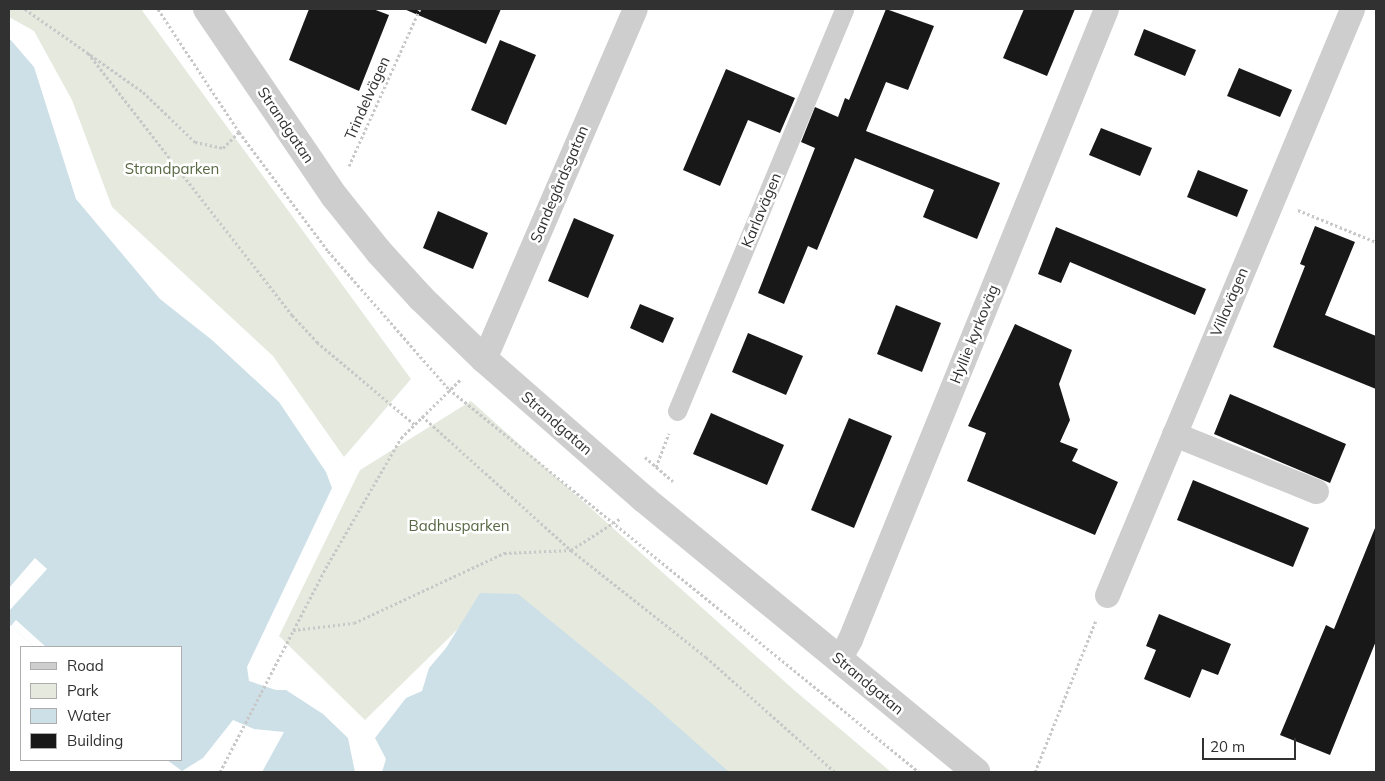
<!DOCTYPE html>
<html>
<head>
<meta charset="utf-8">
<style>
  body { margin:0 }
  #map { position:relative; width:1385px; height:781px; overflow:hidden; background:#fff; font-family:Mulish,sans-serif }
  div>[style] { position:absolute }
  .green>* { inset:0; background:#e5e9de }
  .water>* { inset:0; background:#cde0e7 }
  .pier>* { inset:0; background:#fff }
  .building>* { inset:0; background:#181818 }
  .path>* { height:3px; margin-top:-1.5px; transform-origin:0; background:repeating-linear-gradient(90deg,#c8c8c8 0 2.5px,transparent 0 5px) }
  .pedestrian>* { height:19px; margin:-9.5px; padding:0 9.5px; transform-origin:9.5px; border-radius:9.5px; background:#cecece }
  .minor>* { height:25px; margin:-12.5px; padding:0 12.5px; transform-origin:12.5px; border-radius:12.5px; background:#cecece }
  .tertiary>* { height:28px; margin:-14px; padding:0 14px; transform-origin:14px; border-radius:14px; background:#cecece }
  span { translate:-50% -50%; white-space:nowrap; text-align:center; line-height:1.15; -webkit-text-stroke:5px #fff; paint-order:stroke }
  .street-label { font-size:15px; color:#313131 }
  .park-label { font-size:15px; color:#586843 }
  .frame { position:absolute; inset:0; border:10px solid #313131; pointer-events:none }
  .legend { position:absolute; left:20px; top:646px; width:162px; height:115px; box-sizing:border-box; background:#fff; border:1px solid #adadad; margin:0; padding:6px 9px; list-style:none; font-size:15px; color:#313131 }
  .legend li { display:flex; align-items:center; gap:10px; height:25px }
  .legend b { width:25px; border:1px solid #adadad }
  .scale { position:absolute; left:1202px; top:738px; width:94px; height:22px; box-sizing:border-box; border:2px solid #313131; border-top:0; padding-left:6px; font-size:15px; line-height:18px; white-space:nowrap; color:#313131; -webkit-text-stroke:4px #fff; paint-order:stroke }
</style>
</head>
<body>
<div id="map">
  <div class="green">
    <i style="clip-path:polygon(9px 9px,141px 9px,411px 379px,344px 457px,273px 356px,112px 207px,72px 100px,34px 31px,9px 17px)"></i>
    <i style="clip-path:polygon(471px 401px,794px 690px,891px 772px,678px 772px,461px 626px,365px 720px,279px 636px,360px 470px)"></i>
  </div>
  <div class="water">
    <i style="clip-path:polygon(9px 38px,34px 67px,76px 199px,160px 299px,212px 340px,279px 402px,326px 472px,332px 488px,247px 667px,249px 681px,276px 690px,286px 690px,323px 714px,348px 738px,355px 772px,262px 772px,284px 732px,254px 729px,233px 720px,203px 758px,182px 771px,167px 760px,181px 760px,181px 647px,34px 647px,9px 624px)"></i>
    <i style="clip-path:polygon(480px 593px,518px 594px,650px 702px,729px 772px,382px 772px,386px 759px,375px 738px,406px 698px,422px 691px,429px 668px,446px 648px)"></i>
  </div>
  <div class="pier">
    <i style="clip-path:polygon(35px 558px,47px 569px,9px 611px,9px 588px)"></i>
    <i style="clip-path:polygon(16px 620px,46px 647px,34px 647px,11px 626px)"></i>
  </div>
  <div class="building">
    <i style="clip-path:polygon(309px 9px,373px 9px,389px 15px,359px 91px,289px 60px)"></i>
    <i style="clip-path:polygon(404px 9px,501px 9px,486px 44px)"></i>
    <i style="clip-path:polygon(886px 9px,934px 26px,908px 90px,886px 82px,866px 131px,1000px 183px,977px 239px,923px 217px,934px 190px,855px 158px,817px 250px,808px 246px,784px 304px,758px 293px,815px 148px,801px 142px,815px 107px,838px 117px,845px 98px,849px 100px)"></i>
    <i style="clip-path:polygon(1024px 9px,1075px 9px,1047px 76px,1003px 58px)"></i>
    <i style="clip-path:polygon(1144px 29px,1196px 50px,1185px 76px,1134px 55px)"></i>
    <i style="clip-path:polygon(500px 40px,536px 55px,506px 125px,471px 110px)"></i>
    <i style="clip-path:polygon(1239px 68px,1292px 90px,1280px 117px,1227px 96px)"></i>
    <i style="clip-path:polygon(726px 69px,795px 98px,780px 133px,748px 120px,720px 186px,683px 170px)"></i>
    <i style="clip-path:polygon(1101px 128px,1152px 148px,1140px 176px,1089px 155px)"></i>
    <i style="clip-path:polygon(1198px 170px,1248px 190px,1237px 217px,1187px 197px)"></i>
    <i style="clip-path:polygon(438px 211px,488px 233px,473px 269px,423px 248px)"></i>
    <i style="clip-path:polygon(574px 218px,614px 235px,588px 298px,548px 281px)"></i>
    <i style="clip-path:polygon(1315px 226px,1355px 242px,1325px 315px,1376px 336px,1376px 389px,1273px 347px,1305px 266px,1300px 264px)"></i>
    <i style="clip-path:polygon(1056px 227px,1206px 289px,1195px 315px,1070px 262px,1061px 283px,1038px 274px)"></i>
    <i style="clip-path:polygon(640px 304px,674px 318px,663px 343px,630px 328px)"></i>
    <i style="clip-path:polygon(896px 305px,941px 323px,922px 372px,877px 354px)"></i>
    <i style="clip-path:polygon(1015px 324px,1072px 350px,1059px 384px,1070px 420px,1060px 442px,1078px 449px,1072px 461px,1118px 482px,1095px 535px,967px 481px,986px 433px,968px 426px)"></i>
    <i style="clip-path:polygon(748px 333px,803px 356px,786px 395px,732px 372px)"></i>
    <i style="clip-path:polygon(1230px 394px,1346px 444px,1330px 483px,1214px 434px)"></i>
    <i style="clip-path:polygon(711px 413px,784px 445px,767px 485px,693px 454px)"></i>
    <i style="clip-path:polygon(849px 418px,892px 436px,854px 528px,811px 510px)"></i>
    <i style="clip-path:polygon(1193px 480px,1309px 528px,1293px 567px,1177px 520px)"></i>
    <i style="clip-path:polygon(1375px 528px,1376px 641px,1330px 755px,1280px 735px,1326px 625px,1334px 629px)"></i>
    <i style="clip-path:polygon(1159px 614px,1231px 644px,1218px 675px,1202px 669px,1190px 698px,1144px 679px,1156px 650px,1146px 646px)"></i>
  </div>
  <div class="path">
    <i style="left:25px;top:9px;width:144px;rotate:35.1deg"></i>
    <i style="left:143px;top:92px;width:72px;rotate:43.9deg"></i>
    <i style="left:195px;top:142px;width:29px;rotate:12deg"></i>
    <i style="left:223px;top:148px;width:23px;rotate:-45deg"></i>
    <i style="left:158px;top:9px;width:147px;rotate:56.6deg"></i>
    <i style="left:239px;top:132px;width:149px;rotate:53.2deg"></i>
    <i style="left:328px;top:251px;width:184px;rotate:48.8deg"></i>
    <i style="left:449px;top:389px;width:606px;rotate:39.18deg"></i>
    <i style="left:88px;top:53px;width:332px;rotate:52.1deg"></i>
    <i style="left:292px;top:315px;width:37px;rotate:47deg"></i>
    <i style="left:317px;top:342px;width:127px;rotate:40.2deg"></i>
    <i style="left:349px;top:166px;width:172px;rotate:-65.7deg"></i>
    <i style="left:1298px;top:210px;width:84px;rotate:22.3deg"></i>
    <i style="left:422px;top:416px;width:200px;rotate:42deg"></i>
    <i style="left:571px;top:550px;width:172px;rotate:38.4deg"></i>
    <i style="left:706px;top:657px;width:173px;rotate:41.7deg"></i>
    <i style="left:645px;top:457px;width:37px;rotate:41deg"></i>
    <i style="left:656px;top:467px;width:36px;rotate:-69deg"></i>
    <i style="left:293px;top:630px;width:61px;rotate:-6.5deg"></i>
    <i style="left:354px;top:623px;width:166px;rotate:-25deg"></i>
    <i style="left:504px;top:553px;width:67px;rotate:-2.6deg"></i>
    <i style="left:571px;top:550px;width:59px;rotate:-32.6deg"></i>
    <i style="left:220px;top:772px;width:234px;rotate:-62.6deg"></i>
    <i style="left:328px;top:564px;width:146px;rotate:-59.9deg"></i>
    <i style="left:401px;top:438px;width:84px;rotate:-44.5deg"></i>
    <i style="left:1035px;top:772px;width:164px;rotate:-68.1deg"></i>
  </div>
  <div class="pedestrian">
    <i style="left:677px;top:411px;width:435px;rotate:-67.4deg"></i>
  </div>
  <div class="minor">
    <i style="left:484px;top:359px;width:381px;rotate:-66.7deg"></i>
    <i style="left:1174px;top:434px;width:153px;rotate:21.9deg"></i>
    <i style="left:1107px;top:595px;width:635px;rotate:-67.31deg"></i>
    <i style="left:839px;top:659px;width:23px;rotate:-61deg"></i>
    <i style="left:850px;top:639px;width:680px;rotate:-67.89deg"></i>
  </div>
  <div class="tertiary">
    <i style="left:207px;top:9px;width:227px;rotate:55.8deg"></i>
    <i style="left:335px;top:197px;width:70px;rotate:51.3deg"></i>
    <i style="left:379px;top:252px;width:62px;rotate:47.6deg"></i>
    <i style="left:421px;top:298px;width:88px;rotate:44.1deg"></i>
    <i style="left:484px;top:359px;width:213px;rotate:41.2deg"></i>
    <i style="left:644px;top:499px;width:430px;rotate:39.4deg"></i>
  </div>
  <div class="street-label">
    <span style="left:367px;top:98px;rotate:-66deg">Trindelvägen</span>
    <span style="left:286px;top:125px;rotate:56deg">Strandgatan</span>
    <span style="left:559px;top:184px;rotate:-67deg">Sandegårdsgatan</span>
    <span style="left:761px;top:210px;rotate:-67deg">Karlavägen</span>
    <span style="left:1229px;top:302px;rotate:-67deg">Villavägen</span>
    <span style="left:974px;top:334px;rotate:-68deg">Hyllie kyrkoväg</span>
    <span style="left:557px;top:423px;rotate:41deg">Strandgatan</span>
    <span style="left:868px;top:683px;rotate:40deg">Strandgatan</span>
  </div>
  <div class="park-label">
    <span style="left:172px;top:169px">Strandparken</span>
    <span style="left:459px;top:526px">Badhusparken</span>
  </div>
  <div class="frame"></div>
  <ul class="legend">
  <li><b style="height:6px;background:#cecece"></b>Road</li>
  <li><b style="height:14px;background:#e5e9de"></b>Park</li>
  <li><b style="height:14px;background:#cde0e7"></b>Water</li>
  <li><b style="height:14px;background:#181818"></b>Building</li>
  </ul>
  <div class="scale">20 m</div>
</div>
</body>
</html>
